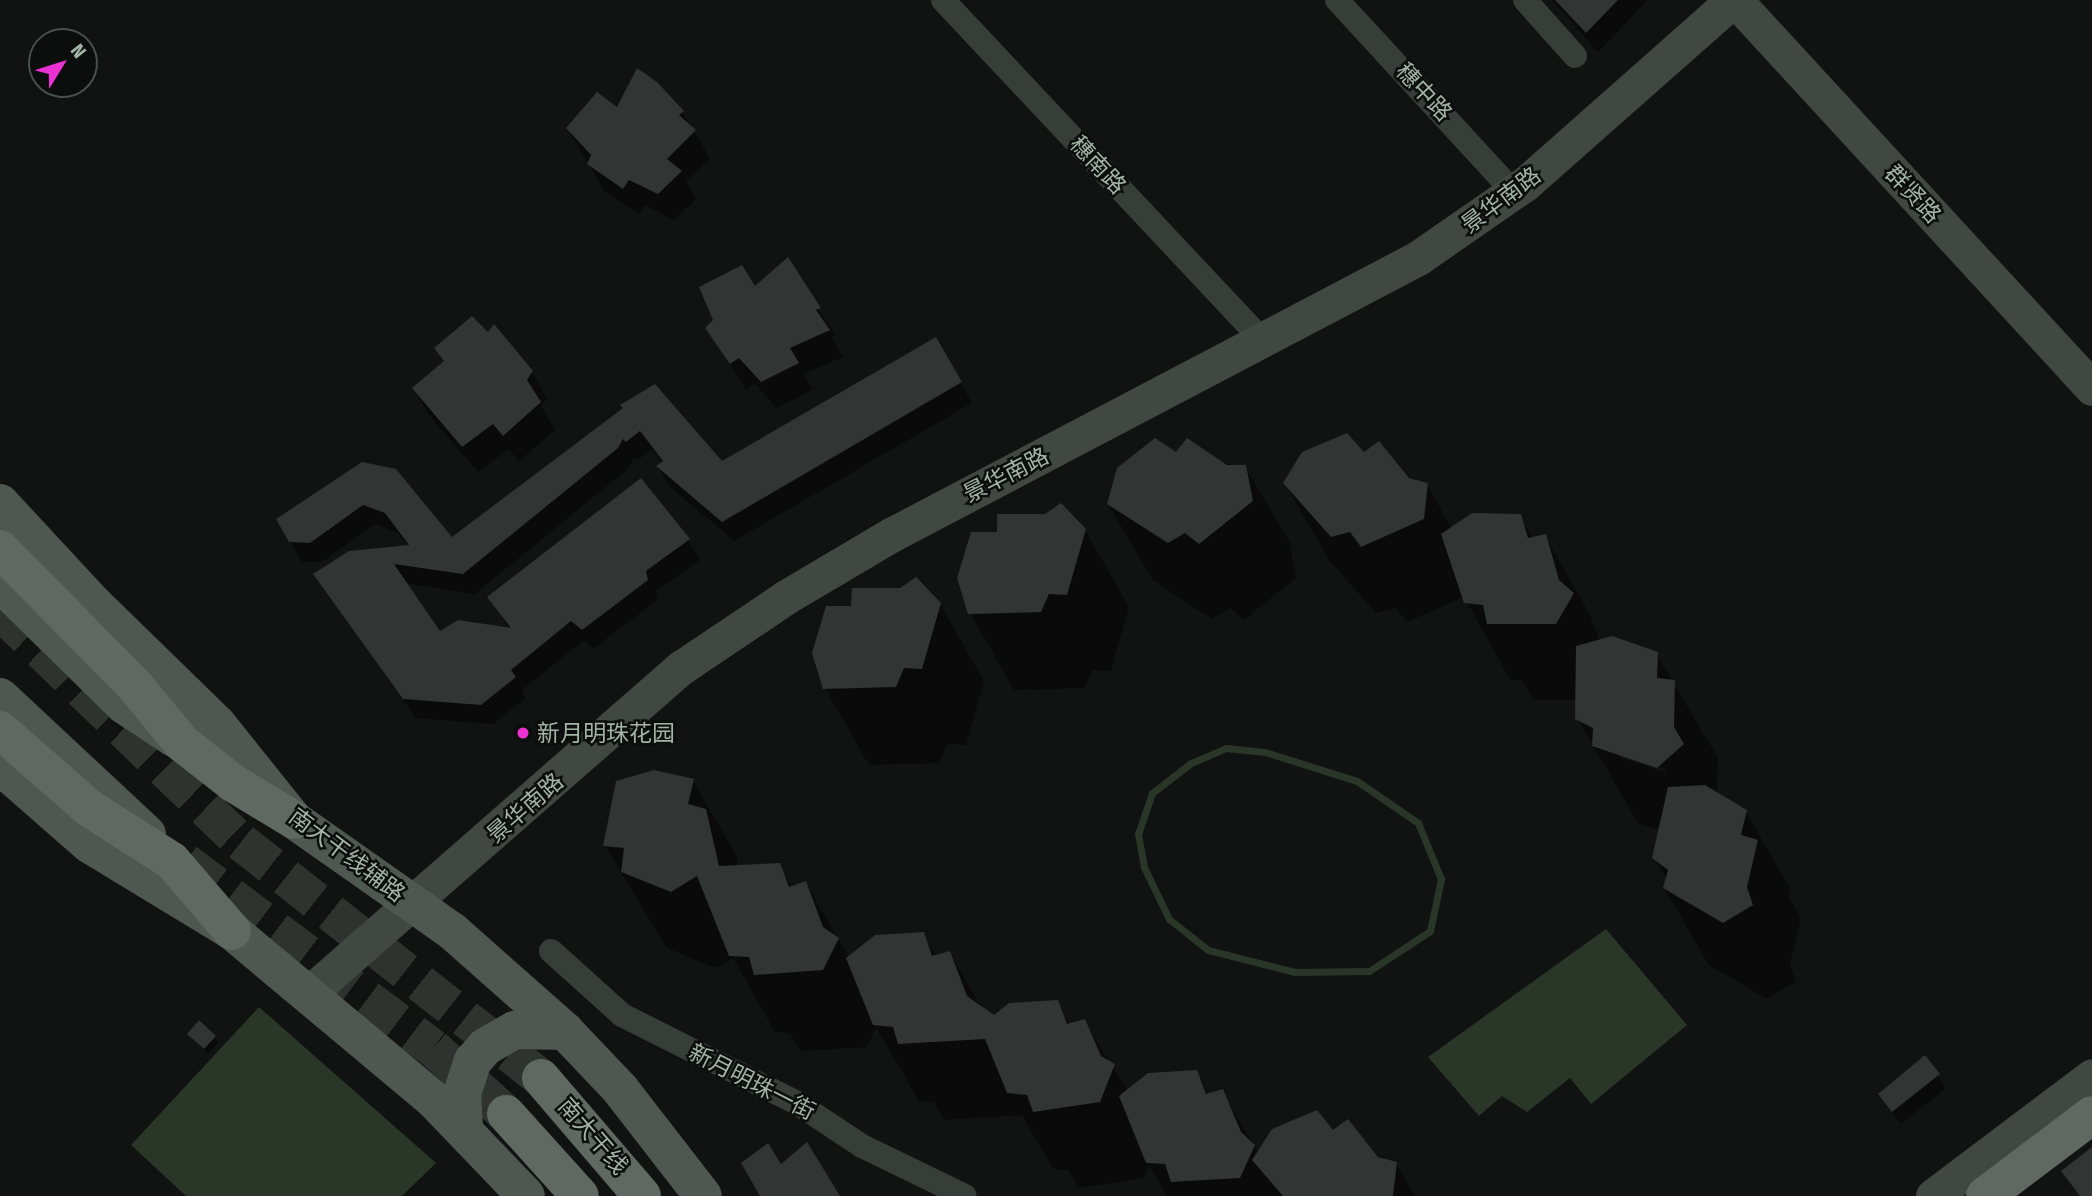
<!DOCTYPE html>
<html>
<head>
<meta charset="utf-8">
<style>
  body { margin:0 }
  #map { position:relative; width:2092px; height:1196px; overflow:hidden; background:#111312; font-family:"Fira Sans Condensed","Noto Sans SC",sans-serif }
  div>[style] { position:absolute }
  .water>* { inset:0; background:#293628 }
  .shadow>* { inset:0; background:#0007 }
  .stream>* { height:7px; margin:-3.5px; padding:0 3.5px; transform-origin:3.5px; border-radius:3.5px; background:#293628 }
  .building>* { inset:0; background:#313533 }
  .highway-tunnel>* { height:38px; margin-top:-19px; transform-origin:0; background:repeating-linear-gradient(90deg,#2e3330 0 38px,transparent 0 57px) }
  .street>* { height:24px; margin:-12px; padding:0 12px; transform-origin:12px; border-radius:12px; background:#373d39 }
  .secondary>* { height:35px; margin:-17.5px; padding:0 17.5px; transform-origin:17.5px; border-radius:17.5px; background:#414842 }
  .primary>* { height:38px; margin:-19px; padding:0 19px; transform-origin:19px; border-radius:19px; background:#4f5751 }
  .highway>* { height:38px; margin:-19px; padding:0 19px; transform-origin:19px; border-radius:19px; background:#5f6961 }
  .dots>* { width:19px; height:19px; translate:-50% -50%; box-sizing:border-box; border:4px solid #0c0e0d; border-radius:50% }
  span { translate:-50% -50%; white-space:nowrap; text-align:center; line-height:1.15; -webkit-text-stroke:5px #0c0e0d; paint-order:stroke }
  .street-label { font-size:23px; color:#a3b3a6 }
  .poi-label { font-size:23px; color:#a3b3a6 }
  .left { translate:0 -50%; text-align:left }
  .north { position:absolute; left:28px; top:28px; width:70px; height:70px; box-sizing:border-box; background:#0c0e0d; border:2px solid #48504a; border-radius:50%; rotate:52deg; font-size:19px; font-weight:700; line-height:28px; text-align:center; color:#a3b3a6 }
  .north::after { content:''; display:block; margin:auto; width:24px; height:32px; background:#eb31d2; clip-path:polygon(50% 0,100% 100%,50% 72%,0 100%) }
</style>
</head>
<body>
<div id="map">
  <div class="water">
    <i style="clip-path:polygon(1606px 929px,1687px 1025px,1591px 1104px,1570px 1078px,1527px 1112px,1502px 1096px,1479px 1116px,1428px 1057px)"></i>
    <i style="clip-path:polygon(259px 1007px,436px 1163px,402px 1196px,186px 1196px,131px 1145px)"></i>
  </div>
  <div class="shadow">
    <i style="clip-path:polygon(1552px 0,1648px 0,1598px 52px)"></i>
    <i style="clip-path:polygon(617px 110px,682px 112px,710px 158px,686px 181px,696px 199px,674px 220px,645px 205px,639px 214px,604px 191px,568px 129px)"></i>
    <i style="clip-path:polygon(787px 260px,835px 335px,831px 336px,843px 357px,804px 374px,813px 390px,777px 408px,755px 384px,746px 390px,708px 328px)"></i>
    <i style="clip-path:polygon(935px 339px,972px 403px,734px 541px,669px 486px,658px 467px,663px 463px,652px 449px,638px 460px,634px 457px,629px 468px,475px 594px,405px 583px,439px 634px,510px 630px,490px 598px,688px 540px,700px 560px,656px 591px,658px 600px,594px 648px,584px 640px,522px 690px,526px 698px,493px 724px,416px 718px,315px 575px,408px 546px,398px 533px,375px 524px,322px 562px,302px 562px,278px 520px,363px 464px,452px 539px,624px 409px,721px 463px)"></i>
    <i style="clip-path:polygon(436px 348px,532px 372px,547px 399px,541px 406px,555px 430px,519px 461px,509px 449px,478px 472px,429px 415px,414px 389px,445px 363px)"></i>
    <i style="clip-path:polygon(1177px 455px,1245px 467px,1290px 543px,1296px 578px,1244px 620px,1230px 608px,1212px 619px,1153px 580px,1108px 504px)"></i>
    <i style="clip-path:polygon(evenodd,1363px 455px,1427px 485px,1452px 529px,1520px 516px,1533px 539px,1545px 536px,1589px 613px,1600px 641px,1656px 654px,1718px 758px,1717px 794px,1746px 812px,1790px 888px,1788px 896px,1801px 918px,1790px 964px,1796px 982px,1767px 999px,1709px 965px,1664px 888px,1667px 880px,1654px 858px,1660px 830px,1638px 823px,1577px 718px,1577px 700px,1533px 700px,1522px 681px,1510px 679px,1464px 597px,1407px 622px,1396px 608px,1376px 613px,1329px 560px,1285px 483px,1363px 455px,1619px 753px,1666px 769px,1665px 772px,1619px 757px,1619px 753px)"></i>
    <i style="clip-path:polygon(1085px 530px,1129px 607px,1111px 671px,1093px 670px,1084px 688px,1014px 690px,970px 613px,998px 534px)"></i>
    <i style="clip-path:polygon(940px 604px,984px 681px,966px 745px,947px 744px,939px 763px,869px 765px,825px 688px)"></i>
    <i style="clip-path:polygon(693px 781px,737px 857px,737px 867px,779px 865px,792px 887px,806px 883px,849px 958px,923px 934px,936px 957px,950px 953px,982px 1009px,994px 1018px,1057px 1002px,1070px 1025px,1084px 1021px,1128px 1091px,1196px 1072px,1209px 1095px,1222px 1091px,1258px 1153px,1333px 1133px,1396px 1164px,1415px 1196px,1167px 1196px,1149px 1165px,1144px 1178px,1078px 1188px,1068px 1170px,1053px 1169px,1022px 1115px,944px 1120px,934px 1102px,919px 1101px,876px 1027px,867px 1047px,800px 1051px,790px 1033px,775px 1032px,733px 958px,716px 968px,667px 948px,605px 846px)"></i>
    <i style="clip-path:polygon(189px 1034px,215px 1037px,218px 1043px,208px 1054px)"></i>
    <i style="clip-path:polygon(1925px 1058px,1946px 1088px,1901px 1124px,1880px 1094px)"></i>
  </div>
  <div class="stream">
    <i style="left:1226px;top:748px;width:39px;rotate:6deg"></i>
    <i style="left:1265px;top:752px;width:96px;rotate:17.5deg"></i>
    <i style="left:1357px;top:781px;width:74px;rotate:34.5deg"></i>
    <i style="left:1418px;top:823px;width:61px;rotate:67.7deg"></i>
    <i style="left:1441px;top:879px;width:53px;rotate:101.9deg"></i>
    <i style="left:1430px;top:931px;width:73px;rotate:146.7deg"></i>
    <i style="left:1369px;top:971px;width:74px;rotate:179.2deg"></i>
    <i style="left:1295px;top:972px;width:90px;rotate:-165.8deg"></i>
    <i style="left:1208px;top:950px;width:50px;rotate:-141.5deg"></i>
    <i style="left:1169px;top:919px;width:58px;rotate:-115.7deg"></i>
    <i style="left:1144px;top:867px;width:34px;rotate:-100deg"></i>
    <i style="left:1138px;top:834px;width:43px;rotate:-71.1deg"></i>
    <i style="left:1152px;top:793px;width:49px;rotate:-37.6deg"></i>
    <i style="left:1191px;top:763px;width:38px;rotate:-23deg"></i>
  </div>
  <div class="building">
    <i style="clip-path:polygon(1555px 0,1618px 0,1586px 33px)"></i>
    <i style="clip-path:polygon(637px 68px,657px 82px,684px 111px,679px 115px,696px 130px,667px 159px,682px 171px,658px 194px,629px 180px,623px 189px,587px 164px,591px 155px,566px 128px,597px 92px,617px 107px)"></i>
    <i style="clip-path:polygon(788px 257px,821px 308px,816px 310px,830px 330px,790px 348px,799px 363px,761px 382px,739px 358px,730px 364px,705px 328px,713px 320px,699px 287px,742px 265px,755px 286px)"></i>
    <i style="clip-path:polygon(472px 316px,488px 332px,494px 324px,533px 371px,527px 380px,541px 402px,503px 436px,493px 424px,462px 447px,412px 388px,444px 361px,434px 348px)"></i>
    <i style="clip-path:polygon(936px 337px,962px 382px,722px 522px,656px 466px,663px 461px,640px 431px,626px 442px,623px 439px,618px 448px,463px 574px,394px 564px,440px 631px,458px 620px,511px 628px,487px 597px,641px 478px,690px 539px,646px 571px,648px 580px,582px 630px,571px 621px,511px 670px,516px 677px,481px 705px,403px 699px,313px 574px,349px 551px,409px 545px,385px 513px,363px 505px,310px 543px,289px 542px,276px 519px,362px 462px,396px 469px,452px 537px,623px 408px,620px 405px,655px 384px,722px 461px)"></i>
    <i style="clip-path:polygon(1347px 433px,1364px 452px,1379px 441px,1409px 478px,1428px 483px,1424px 519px,1361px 547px,1350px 532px,1331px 537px,1283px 483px,1302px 452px)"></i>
    <i style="clip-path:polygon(1155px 438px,1176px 452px,1187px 438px,1227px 465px,1246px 465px,1253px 501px,1199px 544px,1185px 533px,1168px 543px,1107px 504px,1117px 468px)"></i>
    <i style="clip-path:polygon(1061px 503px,1086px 529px,1067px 595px,1049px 594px,1041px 612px,968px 614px,957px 578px,971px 532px,997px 532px,997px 514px,1045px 514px)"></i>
    <i style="clip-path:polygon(1472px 513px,1521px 514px,1528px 538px,1546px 534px,1559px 580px,1574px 593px,1556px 624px,1487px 624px,1483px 605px,1464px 603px,1441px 534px)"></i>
    <i style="clip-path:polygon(916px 577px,941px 603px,922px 669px,904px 668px,896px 687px,823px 689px,812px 653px,826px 606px,851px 606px,852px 588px,900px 588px)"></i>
    <i style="clip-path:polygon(1612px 636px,1658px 652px,1657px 678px,1675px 680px,1674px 727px,1684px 744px,1657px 768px,1592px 746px,1593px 728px,1575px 719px,1576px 646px)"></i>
    <i style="clip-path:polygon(654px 770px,694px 779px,688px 804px,706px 809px,719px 866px,780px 863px,789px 887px,806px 881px,823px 927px,839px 938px,823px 970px,754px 975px,749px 957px,729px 956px,697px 876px,671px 892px,621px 872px,624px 848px,603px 846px,616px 781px)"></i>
    <i style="clip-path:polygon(1705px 785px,1747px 810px,1741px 835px,1758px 840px,1747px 887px,1753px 905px,1723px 923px,1663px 888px,1668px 870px,1652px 858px,1668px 787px)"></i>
    <i style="clip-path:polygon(924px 932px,932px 956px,950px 951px,967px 996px,994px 1015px,1009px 1003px,1058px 1000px,1067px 1024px,1085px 1019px,1101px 1056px,1115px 1064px,1100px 1102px,1033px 1112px,1027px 1095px,1007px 1093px,985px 1039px,898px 1044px,893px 1027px,873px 1025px,846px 958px,875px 935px)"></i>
    <i style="clip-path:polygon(199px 1020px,216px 1036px,204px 1049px,187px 1034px)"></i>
    <i style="clip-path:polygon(1925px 1055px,1940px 1074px,1892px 1112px,1878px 1094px)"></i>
    <i style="clip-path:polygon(1197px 1070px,1206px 1094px,1223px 1089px,1241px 1132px,1255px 1145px,1240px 1178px,1171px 1182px,1165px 1164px,1146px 1163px,1119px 1096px,1148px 1073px)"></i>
    <i style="clip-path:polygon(1317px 1110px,1333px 1130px,1348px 1119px,1378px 1157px,1397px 1162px,1393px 1196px,1283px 1196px,1252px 1160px,1272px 1129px)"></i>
    <i style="clip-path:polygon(807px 1142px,840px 1196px,760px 1196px,741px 1163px,768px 1143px,781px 1164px)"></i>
    <i style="clip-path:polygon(2092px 1147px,2092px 1196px,2080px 1196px,2061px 1171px)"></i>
  </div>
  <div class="highway-tunnel">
    <i style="left:0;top:611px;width:334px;rotate:43.8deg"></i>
    <i style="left:241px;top:842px;width:382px;rotate:38.2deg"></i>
    <i style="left:185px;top:862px;width:310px;rotate:36.9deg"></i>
    <i style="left:433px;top:1048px;width:98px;rotate:42.1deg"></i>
  </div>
  <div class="street">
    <i style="left:943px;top:0;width:453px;rotate:46.8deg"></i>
    <i style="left:1337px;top:0;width:254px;rotate:47.4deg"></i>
    <i style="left:1525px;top:0;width:75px;rotate:48.2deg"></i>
    <i style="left:551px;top:951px;width:96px;rotate:42deg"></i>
    <i style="left:622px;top:1015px;width:196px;rotate:26.7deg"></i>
    <i style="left:797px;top:1103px;width:78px;rotate:33.5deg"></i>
    <i style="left:862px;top:1146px;width:114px;rotate:25.9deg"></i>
  </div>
  <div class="secondary">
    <i style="left:1735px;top:0;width:527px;rotate:47.38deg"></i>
    <i style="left:308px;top:994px;width:497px;rotate:-41.2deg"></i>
    <i style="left:682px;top:667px;width:125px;rotate:-33.9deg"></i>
    <i style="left:786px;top:597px;width:122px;rotate:-30.6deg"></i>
    <i style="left:891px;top:535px;width:595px;rotate:-27.73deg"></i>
    <i style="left:1418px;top:258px;width:130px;rotate:-34.7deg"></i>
    <i style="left:1525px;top:184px;width:278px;rotate:-41.5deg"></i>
    <i style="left:1933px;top:1196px;width:199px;rotate:-37deg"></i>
  </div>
  <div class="primary">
    <i style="left:0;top:503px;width:138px;rotate:47.1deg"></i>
    <i style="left:94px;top:604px;width:172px;rotate:44.3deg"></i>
    <i style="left:217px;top:724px;width:123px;rotate:51.3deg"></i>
    <i style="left:294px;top:820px;width:193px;rotate:35.1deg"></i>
    <i style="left:452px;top:931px;width:151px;rotate:41.5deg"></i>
    <i style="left:565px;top:1031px;width:80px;rotate:46.5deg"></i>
    <i style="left:620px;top:1089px;width:135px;rotate:52.2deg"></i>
    <i style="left:0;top:583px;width:174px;rotate:44.5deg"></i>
    <i style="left:124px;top:705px;width:60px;rotate:33.4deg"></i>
    <i style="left:0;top:697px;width:201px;rotate:43deg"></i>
    <i style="left:0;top:766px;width:118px;rotate:41.2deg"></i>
    <i style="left:89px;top:844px;width:167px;rotate:31.3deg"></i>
    <i style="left:232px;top:931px;width:262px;rotate:39.9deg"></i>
    <i style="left:433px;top:1099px;width:134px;rotate:46.2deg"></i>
    <i style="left:464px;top:1129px;width:35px;rotate:-93deg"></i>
    <i style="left:462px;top:1094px;width:35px;rotate:-72deg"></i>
    <i style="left:473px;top:1061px;width:18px;rotate:-49deg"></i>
    <i style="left:485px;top:1047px;width:34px;rotate:-30deg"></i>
    <i style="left:515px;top:1030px;width:50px;rotate:1.1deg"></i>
  </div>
  <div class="highway">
    <i style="left:0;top:549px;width:194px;rotate:45.4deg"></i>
    <i style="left:136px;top:687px;width:72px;rotate:50.6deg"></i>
    <i style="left:182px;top:743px;width:65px;rotate:38.1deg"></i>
    <i style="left:233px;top:783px;width:71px;rotate:31.2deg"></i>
    <i style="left:0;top:730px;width:118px;rotate:41.2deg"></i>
    <i style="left:89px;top:808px;width:98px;rotate:32.6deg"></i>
    <i style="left:172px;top:861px;width:92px;rotate:49.4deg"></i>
    <i style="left:541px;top:1078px;width:155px;rotate:49.4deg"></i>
    <i style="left:506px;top:1114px;width:110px;rotate:47.9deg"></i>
    <i style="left:1985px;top:1196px;width:134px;rotate:-37.1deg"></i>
  </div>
  <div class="dots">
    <i style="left:523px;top:733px;background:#eb31d2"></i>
  </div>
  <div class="street-label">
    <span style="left:1424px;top:92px;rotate:47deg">穗中路</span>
    <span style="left:1098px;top:165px;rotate:47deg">穗南路</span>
    <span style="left:1913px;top:194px;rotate:47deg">群贤路</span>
    <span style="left:1501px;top:200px;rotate:-37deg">景华南路</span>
    <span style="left:1006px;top:475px;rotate:-27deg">景华南路</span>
    <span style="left:525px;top:808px;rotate:-41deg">景华南路</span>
    <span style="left:347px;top:855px;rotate:37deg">南大干线辅路</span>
    <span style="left:752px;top:1082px;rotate:27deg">新月明珠一街</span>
    <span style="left:593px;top:1136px;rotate:49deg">南大干线</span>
  </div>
  <div class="poi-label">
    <span class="left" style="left:537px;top:733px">新月明珠花园</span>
  </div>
  <div class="north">N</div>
</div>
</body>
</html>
